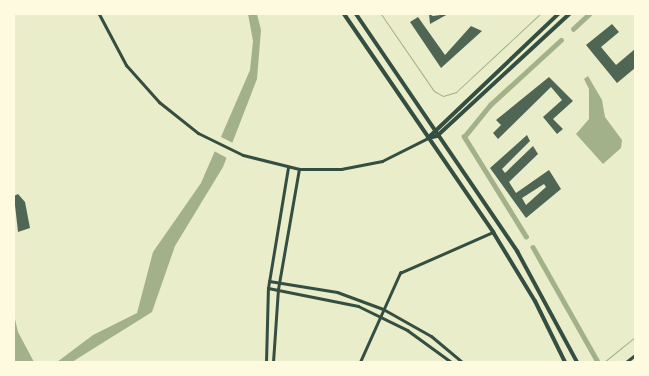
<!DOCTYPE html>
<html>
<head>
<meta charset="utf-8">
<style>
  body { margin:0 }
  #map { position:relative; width:649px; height:376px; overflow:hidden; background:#e9edc9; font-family:Mulish,sans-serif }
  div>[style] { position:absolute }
  .water>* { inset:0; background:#a3b18a }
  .pier>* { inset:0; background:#e9edc9 }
  .stream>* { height:1px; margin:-0.5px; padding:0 0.5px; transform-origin:0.5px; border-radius:0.5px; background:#a3b18a }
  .canal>* { height:4.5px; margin:-2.25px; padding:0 2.25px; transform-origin:2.25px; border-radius:2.25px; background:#a3b18a }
  .building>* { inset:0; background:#4f6655 }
  .minor>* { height:2.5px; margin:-1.25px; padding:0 1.25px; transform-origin:1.25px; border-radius:1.25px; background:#344e41 }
  .tertiary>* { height:3px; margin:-1.5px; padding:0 1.5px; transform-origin:1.5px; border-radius:1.5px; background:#344e41 }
  .secondary>* { height:4px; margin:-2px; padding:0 2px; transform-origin:2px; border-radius:2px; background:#344e41 }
  .primary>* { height:4px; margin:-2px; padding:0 2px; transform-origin:2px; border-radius:2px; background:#344e41 }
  span { translate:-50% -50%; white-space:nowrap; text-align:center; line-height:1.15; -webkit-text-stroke:5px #fefae0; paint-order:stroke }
  .frame { position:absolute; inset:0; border:15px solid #fefae0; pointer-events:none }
</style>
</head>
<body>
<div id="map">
  <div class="water">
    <i style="clip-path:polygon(248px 14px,257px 14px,261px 30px,257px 79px,223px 167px,175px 246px,152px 312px,72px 362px,57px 362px,93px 335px,137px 313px,153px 252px,201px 183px,250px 70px,253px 41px)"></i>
    <i style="clip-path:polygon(588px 76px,602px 100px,605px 117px,622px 140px,621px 148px,603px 164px,576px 134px,589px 119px,589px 89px,584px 79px)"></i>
    <i style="clip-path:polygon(14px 315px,18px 332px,34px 362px,14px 362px)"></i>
  </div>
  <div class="pier">
    <i style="clip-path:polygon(217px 135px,233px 143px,229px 159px,212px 150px)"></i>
  </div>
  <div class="stream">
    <i style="left:381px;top:14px;width:93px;rotate:55.5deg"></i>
    <i style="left:434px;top:91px;width:10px;rotate:29deg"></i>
    <i style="left:443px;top:96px;width:14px;rotate:-17deg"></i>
    <i style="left:456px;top:92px;width:115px;rotate:-42.9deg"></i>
    <i style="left:604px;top:362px;width:40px;rotate:-39deg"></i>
  </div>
  <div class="canal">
    <i style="left:573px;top:29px;width:22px;rotate:-43deg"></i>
    <i style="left:526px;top:237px;width:118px;rotate:-121.8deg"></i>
    <i style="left:464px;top:137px;width:41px;rotate:-50.9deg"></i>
    <i style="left:490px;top:105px;width:96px;rotate:-42.5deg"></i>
    <i style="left:533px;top:247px;width:132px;rotate:60.5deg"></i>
  </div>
  <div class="building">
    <i style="clip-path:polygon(429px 14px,433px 16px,448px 14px,430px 24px)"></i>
    <i style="clip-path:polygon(418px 17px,445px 55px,471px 26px,482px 31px,441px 68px,410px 22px)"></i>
    <i style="clip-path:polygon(612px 24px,619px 32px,601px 47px,616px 65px,635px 49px,635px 68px,617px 83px,586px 45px)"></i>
    <i style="clip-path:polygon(549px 77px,573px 101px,553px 119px,563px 129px,557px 134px,543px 117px,562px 100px,551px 87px,498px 139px,493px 133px,501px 125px,496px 120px)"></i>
    <i style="clip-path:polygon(evenodd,527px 135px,530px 141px,502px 169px,505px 173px,533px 146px,538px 154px,509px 182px,516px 193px,549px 170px,561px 189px,526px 218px,490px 168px,527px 135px,544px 184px,546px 187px,526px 205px,522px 198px,544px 184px)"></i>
    <i style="clip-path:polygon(18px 194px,25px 202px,30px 228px,18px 232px,14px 196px)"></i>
  </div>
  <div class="minor">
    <i style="left:360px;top:362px;width:98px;rotate:-65.8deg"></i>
    <i style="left:400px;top:273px;width:102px;rotate:-23.8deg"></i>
  </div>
  <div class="tertiary">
    <i style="left:99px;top:14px;width:58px;rotate:62.1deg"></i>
    <i style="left:126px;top:65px;width:50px;rotate:48.3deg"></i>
    <i style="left:159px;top:102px;width:50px;rotate:38.5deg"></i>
    <i style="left:198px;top:133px;width:50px;rotate:26.1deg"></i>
    <i style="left:243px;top:155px;width:58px;rotate:14deg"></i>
    <i style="left:299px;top:169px;width:42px"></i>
    <i style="left:341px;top:169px;width:42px;rotate:-11deg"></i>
    <i style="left:382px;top:161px;width:51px;rotate:-26.6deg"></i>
    <i style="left:269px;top:281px;width:69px;rotate:9.2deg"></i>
    <i style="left:337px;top:292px;width:49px;rotate:20.3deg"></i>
    <i style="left:383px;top:309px;width:55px;rotate:29.4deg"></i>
    <i style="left:431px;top:336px;width:40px;rotate:40deg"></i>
    <i style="left:268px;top:288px;width:92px;rotate:11.3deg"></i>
    <i style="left:358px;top:306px;width:55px;rotate:26.1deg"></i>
    <i style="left:407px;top:330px;width:54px;rotate:36deg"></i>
    <i style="left:266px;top:362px;width:74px;rotate:-88.5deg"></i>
    <i style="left:268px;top:288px;width:123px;rotate:-80.6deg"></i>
    <i style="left:273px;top:362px;width:73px;rotate:-86.1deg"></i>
    <i style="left:278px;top:289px;width:122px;rotate:-80.1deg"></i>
    <i style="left:626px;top:362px;width:11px;rotate:-38deg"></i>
  </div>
  <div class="secondary">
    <i style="left:428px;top:138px;width:9px;rotate:-13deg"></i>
    <i style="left:437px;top:136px;width:180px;rotate:-42.7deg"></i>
    <i style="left:428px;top:138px;width:180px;rotate:-43.6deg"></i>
  </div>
  <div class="primary">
    <i style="left:344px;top:14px;width:264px;rotate:55.6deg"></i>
    <i style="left:493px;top:232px;width:81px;rotate:58.7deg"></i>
    <i style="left:535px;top:301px;width:68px;rotate:63.8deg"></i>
    <i style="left:356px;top:14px;width:287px;rotate:55.8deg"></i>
    <i style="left:517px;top:251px;width:126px;rotate:61.6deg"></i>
  </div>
  <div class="frame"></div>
</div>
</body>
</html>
